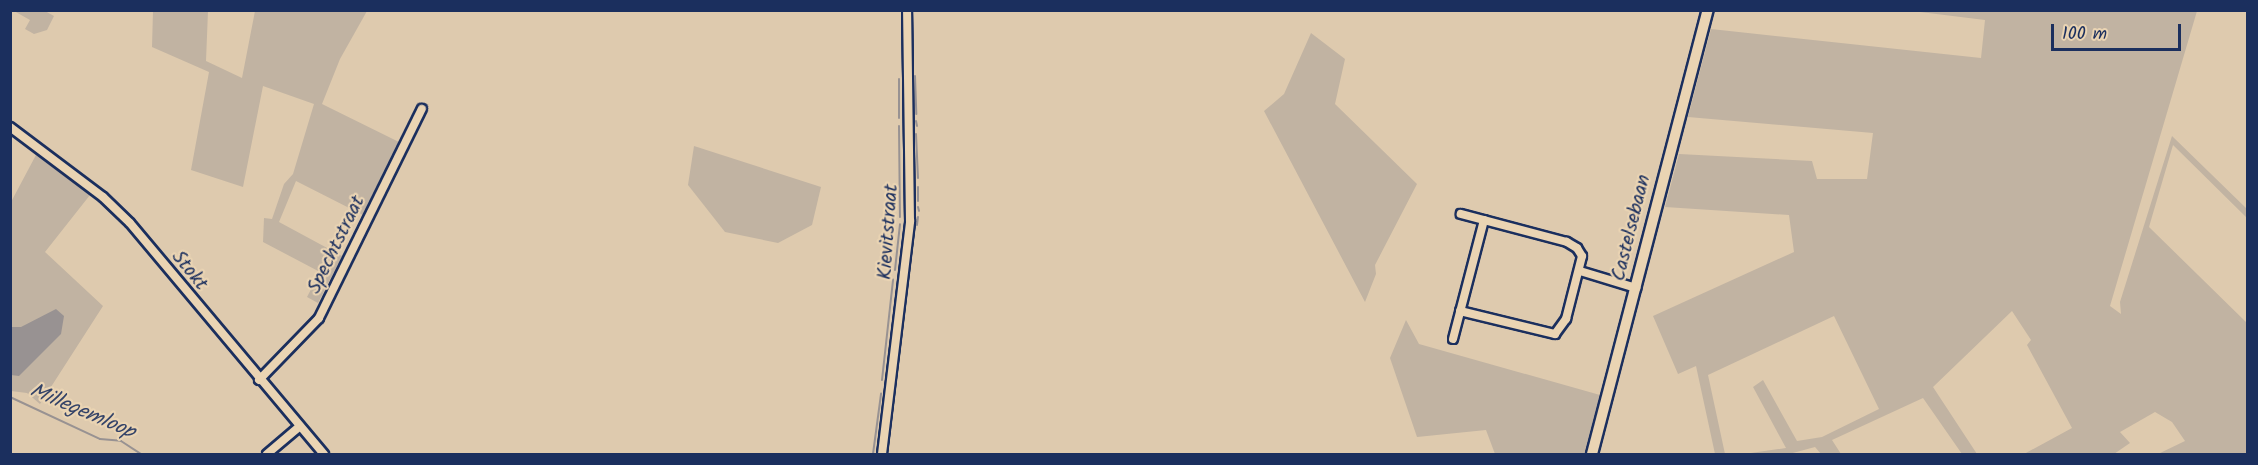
<!DOCTYPE html>
<html>
<head>
<meta charset="utf-8">
<style>
  body { margin:0 }
  #map { position:relative; width:2258px; height:465px; overflow:hidden; background:#decaae; font-family:Kalam,sans-serif }
  div>[style] { position:absolute }
  .green>* { inset:0; background:#c1b3a2 }
  .water>* { inset:0; background:#989292 }
  .stream>* { height:2px; margin:-1px; padding:0 1px; transform-origin:1px; border-radius:1px; background:#989292 }
  .roads { filter:drop-shadow(2px 0 #1b2f5e) drop-shadow(-2px 0 #1b2f5e) drop-shadow(0 2px #1b2f5e) drop-shadow(0 -2px #1b2f5e) }
  .minor>* { height:8px; margin:-4px; padding:0 4px; transform-origin:4px; border-radius:4px; background:#ead4b3 }
  .tertiary>* { height:10px; margin:-5px; padding:0 5px; transform-origin:5px; border-radius:5px; background:#ead4b3 }
  span { translate:-50% -50%; white-space:nowrap; text-align:center; line-height:1.15; -webkit-text-stroke:4.5px #ead4b3; paint-order:stroke }
  .street-label { font-size:20px; color:#1b2f5e }
  .water-label { font-size:21px; color:#344368; font-style:italic }
  .frame { position:absolute; inset:0; border:12px solid #1b2f5e; pointer-events:none }
  .scale { position:absolute; left:2051px; top:24px; width:130px; height:27px; box-sizing:border-box; border:3px solid #1b2f5e; border-top:0; padding-left:8px; font-size:18px; line-height:21px; white-space:nowrap; color:#1b2f5e; -webkit-text-stroke:4px #ead4b3; paint-order:stroke }
</style>
</head>
<body>
<div id="map">
  <div class="green">
    <i style="clip-path:polygon(14px 11px,45px 11px,54px 16px,47px 30px,34px 34px,25px 29px,30px 20px)"></i>
    <i style="clip-path:polygon(153px 11px,208px 11px,206px 61px,242px 78px,255px 11px,367px 11px,340px 59px,322px 104px,401px 143px,365px 216px,296px 181px,279px 222px,342px 256px,318px 303px,307px 297px,320px 272px,263px 242px,264px 218px,272px 219px,284px 184px,293px 174px,314px 104px,263px 86px,243px 187px,191px 170px,209px 72px,152px 47px)"></i>
    <i style="clip-path:polygon(1912px 11px,2197px 11px,2110px 306px,2121px 314px,2120px 302px,2172px 136px,2247px 209px,2247px 218px,2173px 145px,2149px 227px,2247px 323px,2247px 454px,2158px 454px,2185px 441px,2172px 422px,2155px 412px,2120px 432px,2130px 443px,2114px 454px,2024px 454px,2072px 428px,2027px 345px,2031px 340px,2012px 311px,1933px 387px,1977px 454px,1962px 454px,1923px 398px,1832px 440px,1841px 454px,1821px 454px,1815px 447px,1789px 454px,1744px 454px,1786px 448px,1753px 387px,1763px 380px,1797px 441px,1822px 437px,1879px 409px,1834px 316px,1708px 375px,1725px 454px,1715px 454px,1696px 366px,1678px 374px,1653px 316px,1794px 252px,1789px 215px,1665px 207px,1679px 154px,1812px 161px,1817px 179px,1867px 179px,1873px 133px,1688px 117px,1711px 29px,1981px 58px,1985px 20px)"></i>
    <i style="clip-path:polygon(1311px 33px,1345px 59px,1335px 104px,1417px 184px,1375px 265px,1376px 274px,1365px 302px,1264px 111px,1284px 94px)"></i>
    <i style="clip-path:polygon(694px 146px,821px 187px,812px 225px,778px 243px,725px 232px,688px 185px)"></i>
    <i style="clip-path:polygon(36px 155px,90px 195px,45px 252px,103px 306px,40px 404px,27px 393px,11px 391px,11px 202px)"></i>
    <i style="clip-path:polygon(1406px 320px,1419px 344px,1600px 395px,1584px 454px,1495px 454px,1486px 430px,1417px 437px,1390px 358px)"></i>
  </div>
  <div class="water">
    <i style="clip-path:polygon(56px 309px,64px 316px,61px 334px,19px 376px,11px 375px,11px 327px,21px 327px)"></i>
  </div>
  <div class="stream">
    <i style="left:915px;top:76px;width:38px;rotate:88deg"></i>
    <i style="left:899px;top:79px;width:39px;rotate:90deg"></i>
    <i style="left:916px;top:121px;width:5px;rotate:79deg"></i>
    <i style="left:899px;top:126px;width:91px;rotate:89.4deg"></i>
    <i style="left:916px;top:134px;width:44px;rotate:87.4deg"></i>
    <i style="left:918px;top:201px;width:14px;rotate:-90deg"></i>
    <i style="left:918px;top:207px;width:4px;rotate:76deg"></i>
    <i style="left:917px;top:225px;width:8px;rotate:-83deg"></i>
    <i style="left:895px;top:270px;width:46px;rotate:-83.8deg"></i>
    <i style="left:882px;top:380px;width:101px;rotate:-83.7deg"></i>
    <i style="left:10px;top:397px;width:99px;rotate:25deg"></i>
    <i style="left:100px;top:439px;width:21px;rotate:5deg"></i>
    <i style="left:121px;top:441px;width:24px;rotate:33deg"></i>
    <i style="left:873px;top:454px;width:61px;rotate:-82.4deg"></i>
  </div>
  <div class="roads">
    <div class="minor">
      <i style="left:10px;top:127px;width:116px;rotate:37deg"></i>
      <i style="left:103px;top:197px;width:37px;rotate:44deg"></i>
      <i style="left:130px;top:223px;width:302px;rotate:50deg"></i>
      <i style="left:1580px;top:271px;width:59px;rotate:16.9deg"></i>
      <i style="left:1460px;top:311px;width:98px;rotate:13.6deg"></i>
      <i style="left:1555px;top:334px;width:19px;rotate:-54deg"></i>
      <i style="left:1566px;top:319px;width:65px;rotate:-75.7deg"></i>
      <i style="left:1582px;top:256px;width:9px;rotate:-122deg"></i>
      <i style="left:1577px;top:248px;width:12px;rotate:-149deg"></i>
      <i style="left:1567px;top:242px;width:110px;rotate:-165.2deg"></i>
      <i style="left:1453px;top:339px;width:123px;rotate:-75.4deg"></i>
      <i style="left:259px;top:380px;width:86px;rotate:-45.9deg"></i>
      <i style="left:319px;top:318px;width:233px;rotate:-63.8deg"></i>
      <i style="left:267px;top:454px;width:42px;rotate:-40.2deg"></i>
      <i style="left:882px;top:454px;width:235px;rotate:-83.1deg"></i>
      <i style="left:910px;top:221px;width:211px;rotate:-90.8deg"></i>
    </div>
    <div class="tertiary">
      <i style="left:1592px;top:454px;width:459px;rotate:-75.4deg"></i>
    </div>
  </div>
  <div class="street-label">
    <span style="left:1632px;top:228px;rotate:-76deg">Castelsebaan</span>
    <span style="left:889px;top:232px;rotate:-86deg">Kievitstraat</span>
    <span style="left:337px;top:245px;rotate:-64deg">Spechtstraat</span>
    <span style="left:189px;top:271px;rotate:51deg">Stokt</span>
  </div>
  <div class="water-label">
    <span style="left:82px;top:412px;rotate:23deg">Millegemloop</span>
  </div>
  <div class="frame"></div>
  <div class="scale">100 m</div>
</div>
</body>
</html>
